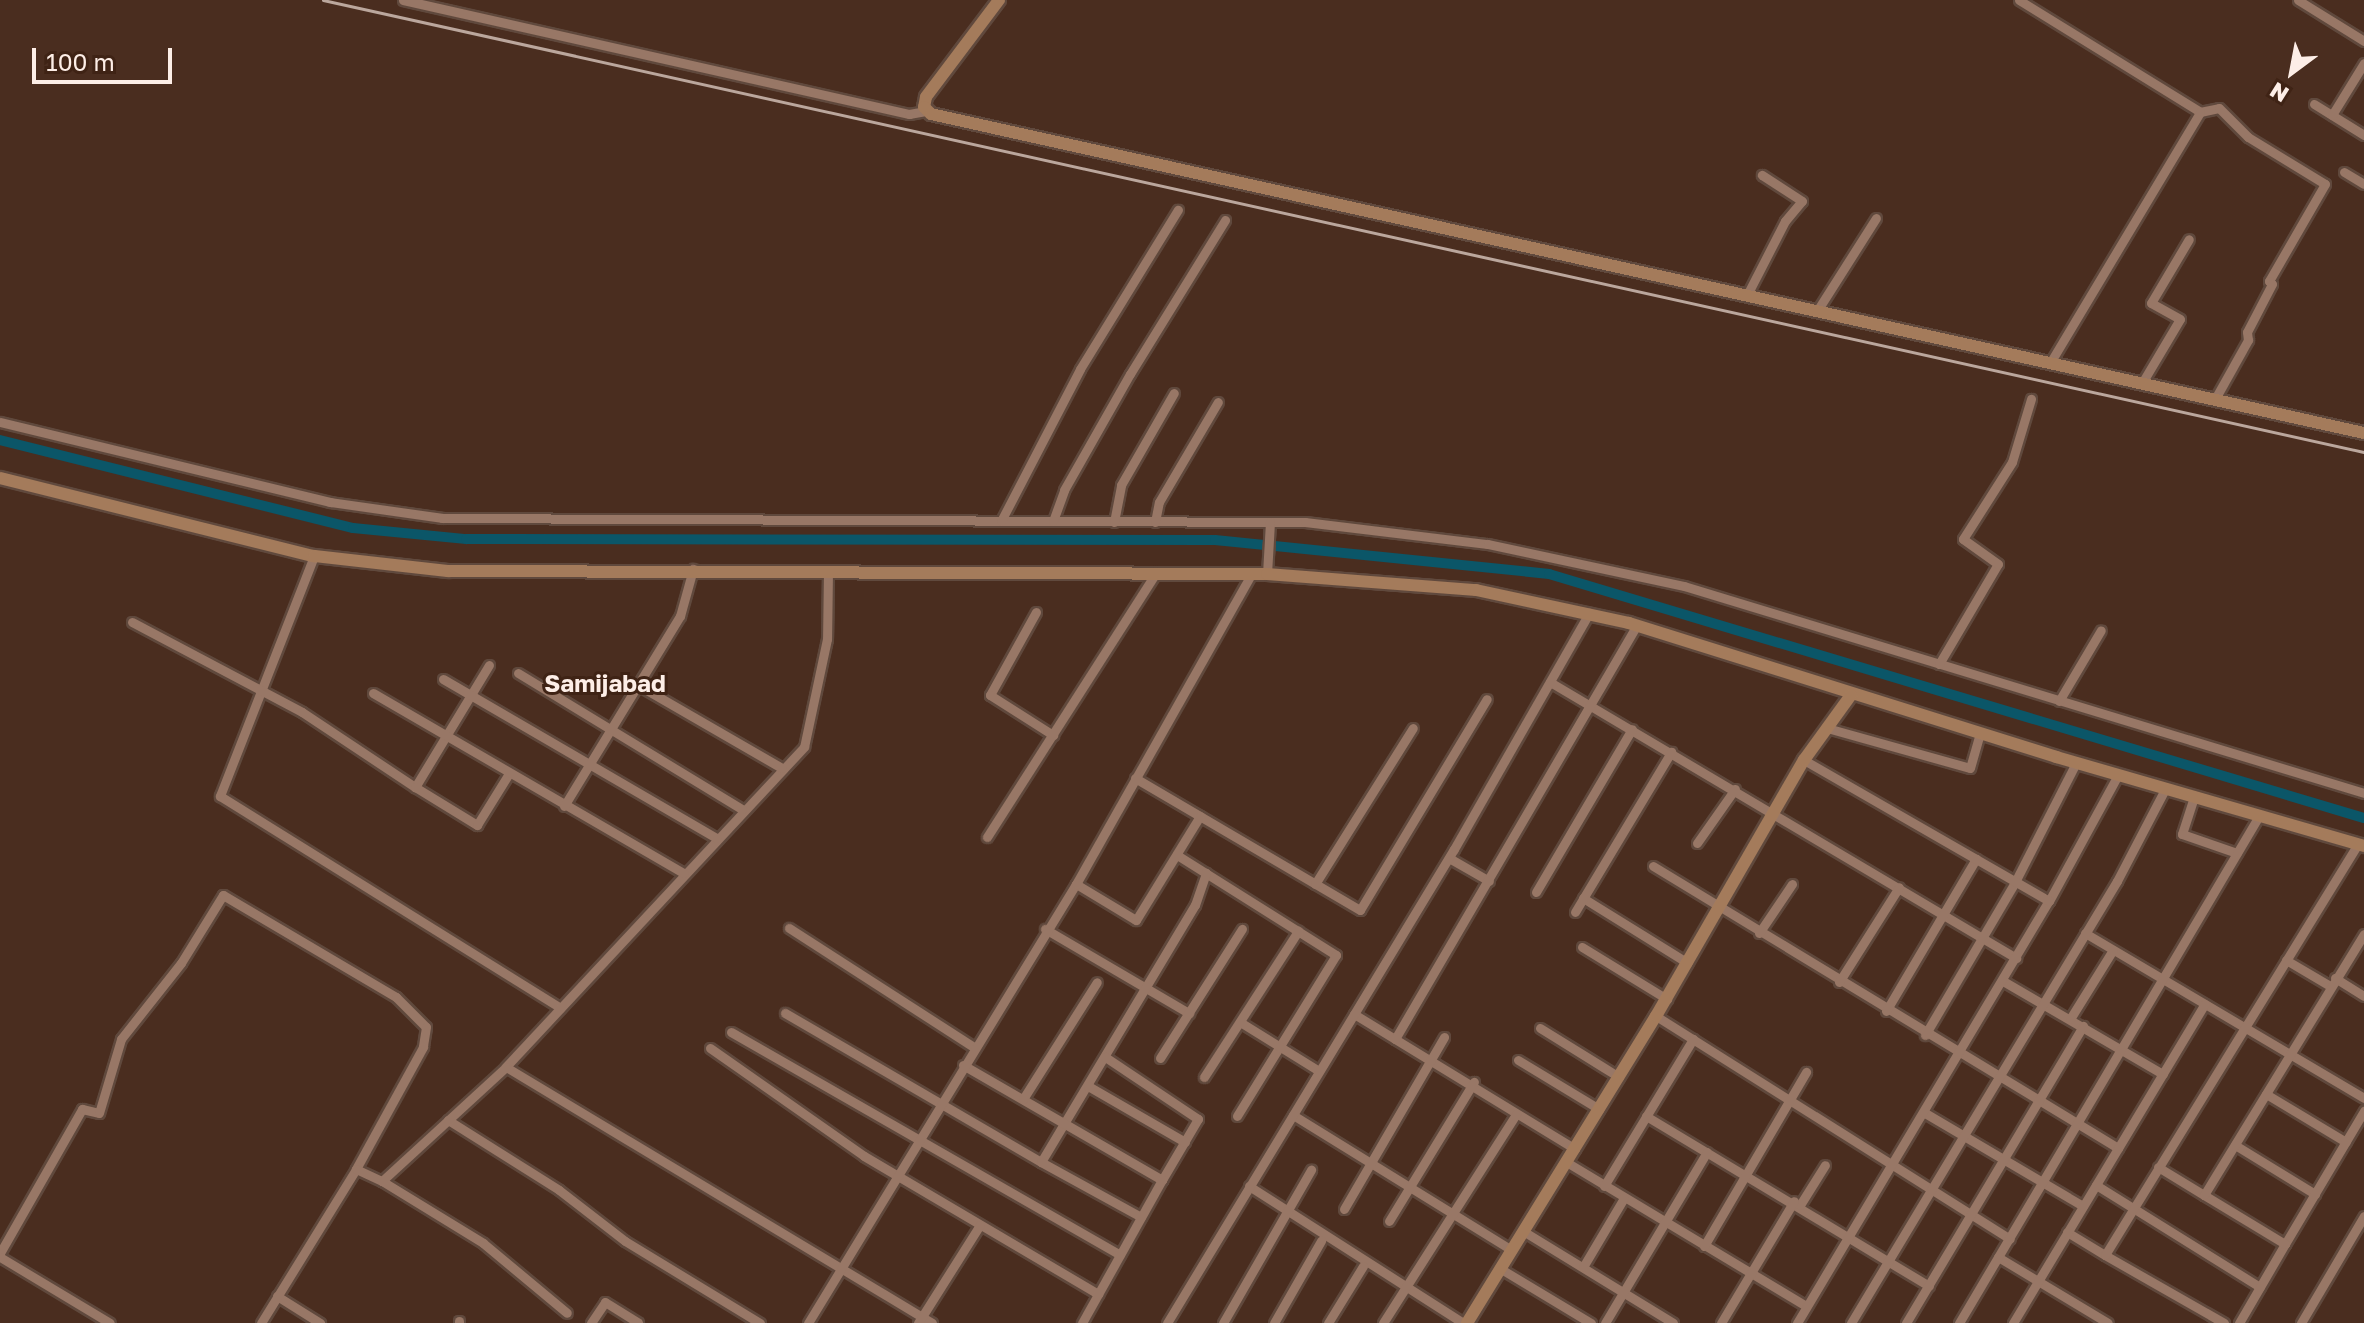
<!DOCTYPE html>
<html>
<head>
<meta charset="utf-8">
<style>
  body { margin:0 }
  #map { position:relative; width:2364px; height:1323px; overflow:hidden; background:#4a2d1f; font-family:"Golos Text",sans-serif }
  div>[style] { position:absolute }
  .canal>* { height:10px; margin:-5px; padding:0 5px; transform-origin:5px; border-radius:5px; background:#0b5668 }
  .roads { filter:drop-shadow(2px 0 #60493d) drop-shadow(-2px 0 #60493d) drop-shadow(0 2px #60493d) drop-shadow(0 -2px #60493d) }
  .street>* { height:9px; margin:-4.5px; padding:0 4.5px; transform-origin:4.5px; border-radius:4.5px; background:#987766 }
  .secondary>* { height:12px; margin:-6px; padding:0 6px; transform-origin:6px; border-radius:6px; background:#a47b5b }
  .rail>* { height:3px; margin:-1.5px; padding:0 1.5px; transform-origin:1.5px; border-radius:1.5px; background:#bba79d }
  span { translate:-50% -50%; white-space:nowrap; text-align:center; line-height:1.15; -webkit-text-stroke:6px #3f2315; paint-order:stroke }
  .neighbourhood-label { font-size:24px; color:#fdeee7; font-weight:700 }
  .north { position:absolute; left:2252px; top:32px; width:80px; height:80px; -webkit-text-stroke:6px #3f2315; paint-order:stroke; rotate:212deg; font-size:22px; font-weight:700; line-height:32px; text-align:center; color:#fdeee7 }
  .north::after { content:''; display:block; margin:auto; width:28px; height:36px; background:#fdeee7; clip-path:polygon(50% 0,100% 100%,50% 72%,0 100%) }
  .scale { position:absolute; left:32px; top:48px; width:140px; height:36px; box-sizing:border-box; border:4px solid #fdeee7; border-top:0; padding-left:10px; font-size:24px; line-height:28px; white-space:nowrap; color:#fdeee7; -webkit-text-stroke:6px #3f2315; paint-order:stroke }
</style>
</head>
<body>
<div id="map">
  <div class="canal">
    <i style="left:0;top:440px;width:364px;rotate:14deg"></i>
    <i style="left:353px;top:528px;width:114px;rotate:5.6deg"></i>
    <i style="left:466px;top:539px;width:749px;rotate:0.08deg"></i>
    <i style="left:1215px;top:540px;width:336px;rotate:5.8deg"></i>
    <i style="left:1549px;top:574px;width:851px;rotate:16.67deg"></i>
  </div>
  <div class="roads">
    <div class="street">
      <i style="left:403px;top:0;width:519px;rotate:12.7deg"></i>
      <i style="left:909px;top:114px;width:17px;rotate:-10deg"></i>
      <i style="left:2019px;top:0;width:213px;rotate:31.7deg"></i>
      <i style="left:2200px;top:112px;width:19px;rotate:-12deg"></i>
      <i style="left:2219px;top:108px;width:41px;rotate:45deg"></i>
      <i style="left:2248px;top:137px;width:90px;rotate:31.4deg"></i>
      <i style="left:2325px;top:184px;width:112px;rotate:120deg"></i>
      <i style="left:2269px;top:281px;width:4px;rotate:45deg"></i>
      <i style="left:2272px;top:284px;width:54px;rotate:117.5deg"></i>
      <i style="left:2247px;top:332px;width:8px;rotate:83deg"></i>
      <i style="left:2248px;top:340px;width:68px;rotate:119.2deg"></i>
      <i style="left:2298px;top:0;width:78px;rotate:31.8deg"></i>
      <i style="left:2314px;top:104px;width:59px;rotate:31.8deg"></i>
      <i style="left:2332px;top:115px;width:61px;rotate:-58.4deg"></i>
      <i style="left:2344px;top:172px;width:23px;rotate:31deg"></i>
      <i style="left:1747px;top:295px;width:83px;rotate:-62.8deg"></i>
      <i style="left:1785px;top:221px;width:26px;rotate:-50deg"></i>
      <i style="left:1802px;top:201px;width:48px;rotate:-147deg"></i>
      <i style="left:1817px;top:311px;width:110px;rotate:-57.6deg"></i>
      <i style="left:2050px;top:363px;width:292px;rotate:-59.1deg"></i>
      <i style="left:2142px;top:383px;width:74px;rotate:-59.3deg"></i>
      <i style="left:2180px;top:319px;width:33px;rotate:-151deg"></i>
      <i style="left:2151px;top:303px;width:74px;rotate:-59.3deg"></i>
      <i style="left:0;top:422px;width:340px;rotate:13.6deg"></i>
      <i style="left:330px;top:502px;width:113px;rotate:8.1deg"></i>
      <i style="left:442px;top:518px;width:863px;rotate:0.27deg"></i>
      <i style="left:1305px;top:522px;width:184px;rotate:6.9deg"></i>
      <i style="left:1488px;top:544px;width:200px;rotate:12.1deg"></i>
      <i style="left:1684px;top:586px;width:711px;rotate:16.93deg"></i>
      <i style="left:1001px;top:521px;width:171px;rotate:-62.5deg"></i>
      <i style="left:1080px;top:369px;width:187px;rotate:-58.4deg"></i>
      <i style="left:1053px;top:521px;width:33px;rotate:-70deg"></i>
      <i style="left:1064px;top:490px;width:133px;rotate:-60.4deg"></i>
      <i style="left:1130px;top:374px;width:181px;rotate:-58.3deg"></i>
      <i style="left:1114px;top:522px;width:38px;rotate:-79deg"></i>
      <i style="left:1121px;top:485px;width:106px;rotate:-60.1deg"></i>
      <i style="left:1155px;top:522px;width:20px;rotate:-79deg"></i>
      <i style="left:1159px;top:502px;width:116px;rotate:-59.5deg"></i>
      <i style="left:314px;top:556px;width:258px;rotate:111.4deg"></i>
      <i style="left:220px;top:796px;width:401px;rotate:31.9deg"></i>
      <i style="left:828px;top:571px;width:68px;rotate:90.8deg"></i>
      <i style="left:827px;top:639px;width:110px;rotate:102deg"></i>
      <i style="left:804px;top:747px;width:437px;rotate:133deg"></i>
      <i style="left:506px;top:1067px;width:497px;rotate:31deg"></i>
      <i style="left:1267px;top:574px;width:52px;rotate:-86.7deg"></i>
      <i style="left:1036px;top:612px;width:95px;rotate:119deg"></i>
      <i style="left:990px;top:695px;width:75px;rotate:32.4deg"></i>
      <i style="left:132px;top:622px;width:192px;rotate:27.9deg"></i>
      <i style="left:302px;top:712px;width:136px;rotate:33.6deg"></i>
      <i style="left:1939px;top:664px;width:116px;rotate:-59.5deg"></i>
      <i style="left:1998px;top:564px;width:43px;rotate:-144.5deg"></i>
      <i style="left:1963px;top:539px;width:91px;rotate:-57.5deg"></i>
      <i style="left:2012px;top:462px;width:66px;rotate:-73.2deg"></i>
      <i style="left:489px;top:665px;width:143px;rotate:121.2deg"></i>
      <i style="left:415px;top:787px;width:73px;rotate:31.5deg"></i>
      <i style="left:477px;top:825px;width:59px;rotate:-58.2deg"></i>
      <i style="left:518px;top:673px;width:262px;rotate:31.3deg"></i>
      <i style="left:443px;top:679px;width:316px;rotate:30.2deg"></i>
      <i style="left:1550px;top:682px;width:542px;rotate:30.64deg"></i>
      <i style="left:638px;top:685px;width:166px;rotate:30deg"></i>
      <i style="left:373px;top:693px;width:359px;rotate:30.1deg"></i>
      <i style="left:2059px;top:701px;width:82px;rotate:-59.4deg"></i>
      <i style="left:1827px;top:728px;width:148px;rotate:15.6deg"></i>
      <i style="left:1970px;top:768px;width:35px;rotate:-74deg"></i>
      <i style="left:1135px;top:778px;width:261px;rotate:30.4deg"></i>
      <i style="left:1360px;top:910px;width:246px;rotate:-59deg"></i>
      <i style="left:2194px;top:797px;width:39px;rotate:108deg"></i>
      <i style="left:2182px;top:834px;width:58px;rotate:19.1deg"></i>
      <i style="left:564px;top:806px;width:223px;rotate:-58.6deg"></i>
      <i style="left:680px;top:616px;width:49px;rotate:-74.5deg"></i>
      <i style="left:987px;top:837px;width:313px;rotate:-57.4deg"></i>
      <i style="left:1697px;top:843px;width:66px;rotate:-54.9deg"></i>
      <i style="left:1177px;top:855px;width:188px;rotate:32.2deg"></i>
      <i style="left:1336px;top:955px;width:189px;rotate:121.6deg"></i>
      <i style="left:1449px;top:858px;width:46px;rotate:29.9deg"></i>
      <i style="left:1653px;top:866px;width:544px;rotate:31.23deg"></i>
      <i style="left:1076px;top:884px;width:70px;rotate:31deg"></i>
      <i style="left:1136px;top:920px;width:122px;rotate:-58.4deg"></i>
      <i style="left:1315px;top:884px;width:184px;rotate:-57.9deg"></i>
      <i style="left:1536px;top:892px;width:189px;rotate:-59.5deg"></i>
      <i style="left:1583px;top:898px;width:123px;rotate:31.8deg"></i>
      <i style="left:2049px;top:901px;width:144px;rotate:-61.3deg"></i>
      <i style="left:1575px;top:912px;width:187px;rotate:-59deg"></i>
      <i style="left:789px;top:928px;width:220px;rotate:32.8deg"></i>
      <i style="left:1045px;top:929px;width:167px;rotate:30.3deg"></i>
      <i style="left:1759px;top:933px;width:59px;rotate:-56deg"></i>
      <i style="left:2085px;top:933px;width:324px;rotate:30.6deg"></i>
      <i style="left:1582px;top:947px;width:100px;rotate:31.5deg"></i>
      <i style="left:2286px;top:960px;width:51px;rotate:30.6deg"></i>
      <i style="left:2335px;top:978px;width:34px;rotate:32deg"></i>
      <i style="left:2003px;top:981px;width:185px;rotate:30.2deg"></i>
      <i style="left:1839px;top:982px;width:112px;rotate:-57.7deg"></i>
      <i style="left:1886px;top:1011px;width:177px;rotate:-59.4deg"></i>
      <i style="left:785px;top:1013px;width:296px;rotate:30.2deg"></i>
      <i style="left:1041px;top:1162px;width:300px;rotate:-59.1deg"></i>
      <i style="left:1195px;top:905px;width:34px;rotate:-71deg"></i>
      <i style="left:1354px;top:1014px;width:259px;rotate:31.4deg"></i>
      <i style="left:1656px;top:1016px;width:418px;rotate:32.2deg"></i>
      <i style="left:2070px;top:1019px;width:81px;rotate:-58.1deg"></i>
      <i style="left:1240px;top:1022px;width:93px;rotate:31.8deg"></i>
      <i style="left:1540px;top:1028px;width:93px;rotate:31.8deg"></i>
      <i style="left:731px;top:1032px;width:448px;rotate:29.8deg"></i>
      <i style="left:1925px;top:1035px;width:178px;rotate:-59.5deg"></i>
      <i style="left:2015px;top:882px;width:134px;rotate:-62.9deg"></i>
      <i style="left:1395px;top:1039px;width:478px;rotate:-59.7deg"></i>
      <i style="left:710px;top:1048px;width:188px;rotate:35deg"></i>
      <i style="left:864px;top:1156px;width:272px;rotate:30.5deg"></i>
      <i style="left:1160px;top:1058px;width:153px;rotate:-57.6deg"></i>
      <i style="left:1518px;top:1060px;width:95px;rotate:31.2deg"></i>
      <i style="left:963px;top:1065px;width:230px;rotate:30deg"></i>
      <i style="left:1162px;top:1180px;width:71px;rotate:-59.5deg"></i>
      <i style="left:1198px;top:1119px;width:112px;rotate:-146.3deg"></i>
      <i style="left:1204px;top:1077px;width:174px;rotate:-57.2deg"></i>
      <i style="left:1088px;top:1086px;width:112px;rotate:30deg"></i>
      <i style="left:2266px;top:1094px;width:93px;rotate:31deg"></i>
      <i style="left:1023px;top:1099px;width:138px;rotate:-57.7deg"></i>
      <i style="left:1925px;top:1113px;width:183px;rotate:30.5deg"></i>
      <i style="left:1293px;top:1115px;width:257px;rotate:31.7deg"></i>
      <i style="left:1646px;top:1116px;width:330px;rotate:31deg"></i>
      <i style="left:448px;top:1120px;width:131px;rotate:32.2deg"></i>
      <i style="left:559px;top:1190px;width:83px;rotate:37.7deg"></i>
      <i style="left:625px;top:1241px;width:158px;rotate:31.3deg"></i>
      <i style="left:2235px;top:1145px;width:94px;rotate:31.5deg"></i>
      <i style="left:1041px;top:1162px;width:114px;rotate:28.8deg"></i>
      <i style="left:1568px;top:1163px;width:278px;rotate:31deg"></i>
      <i style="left:2158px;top:1167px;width:54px;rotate:31.3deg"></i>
      <i style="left:382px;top:1181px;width:119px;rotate:31.5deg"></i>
      <i style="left:483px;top:1243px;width:109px;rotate:39.8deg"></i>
      <i style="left:2096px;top:1185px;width:193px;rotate:31.9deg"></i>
      <i style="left:1249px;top:1186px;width:254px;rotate:32.6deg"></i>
      <i style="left:1604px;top:1186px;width:172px;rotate:-58.8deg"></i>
      <i style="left:1800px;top:1205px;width:47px;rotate:-58deg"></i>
      <i style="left:1344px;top:1209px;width:199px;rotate:-59.8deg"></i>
      <i style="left:1389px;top:1221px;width:163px;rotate:-58.6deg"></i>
      <i style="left:1523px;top:1231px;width:176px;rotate:31.5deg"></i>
      <i style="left:2067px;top:1232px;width:44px;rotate:31.2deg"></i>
      <i style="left:2285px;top:1244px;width:155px;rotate:-59.3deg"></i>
      <i style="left:1704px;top:1246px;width:202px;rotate:-59.6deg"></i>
      <i style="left:0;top:1253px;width:166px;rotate:-60.3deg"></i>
      <i style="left:82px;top:1109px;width:17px;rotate:13deg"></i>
      <i style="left:99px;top:1113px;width:77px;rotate:-73.4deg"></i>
      <i style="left:121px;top:1039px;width:97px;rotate:-51.7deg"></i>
      <i style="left:181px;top:963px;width:80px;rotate:-58.3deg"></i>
      <i style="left:223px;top:895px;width:201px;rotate:30.5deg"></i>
      <i style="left:396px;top:997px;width:42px;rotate:45deg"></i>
      <i style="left:426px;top:1027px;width:20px;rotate:99deg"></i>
      <i style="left:423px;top:1047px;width:139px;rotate:118.8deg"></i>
      <i style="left:0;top:1257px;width:128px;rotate:31deg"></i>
      <i style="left:1998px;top:1257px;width:128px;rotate:31deg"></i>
      <i style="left:1583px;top:1267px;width:80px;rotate:-59.3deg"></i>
      <i style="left:1501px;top:1269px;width:105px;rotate:31deg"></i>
      <i style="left:277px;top:1296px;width:51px;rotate:32.1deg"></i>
      <i style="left:261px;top:1323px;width:181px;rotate:-58.3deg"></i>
      <i style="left:356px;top:1169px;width:29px;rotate:25deg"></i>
      <i style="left:382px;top:1181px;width:168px;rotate:-42.6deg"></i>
      <i style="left:459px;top:1323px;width:2px;rotate:-90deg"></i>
      <i style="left:591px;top:1323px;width:25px;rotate:-56deg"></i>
      <i style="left:605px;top:1302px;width:39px;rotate:32deg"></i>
      <i style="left:808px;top:1323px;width:514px;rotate:-58.6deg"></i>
      <i style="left:1076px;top:884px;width:355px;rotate:-60.5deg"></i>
      <i style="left:918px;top:1323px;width:116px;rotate:-57.7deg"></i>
      <i style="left:1082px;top:1323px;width:164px;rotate:-60.8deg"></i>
      <i style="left:1167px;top:1323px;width:554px;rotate:-58.81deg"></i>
      <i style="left:1454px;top:849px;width:272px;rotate:-60.2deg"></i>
      <i style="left:1223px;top:1323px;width:177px;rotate:-60.1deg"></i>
      <i style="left:1274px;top:1323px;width:95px;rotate:-60.2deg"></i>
      <i style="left:1328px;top:1323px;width:67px;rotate:-58.4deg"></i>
      <i style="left:1383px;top:1323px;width:248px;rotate:-57.5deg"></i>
      <i style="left:1605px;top:1323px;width:199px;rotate:-59.2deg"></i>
      <i style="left:1721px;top:1323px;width:142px;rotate:-59.1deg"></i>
      <i style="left:1797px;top:1323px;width:492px;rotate:-59.2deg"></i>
      <i style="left:2049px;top:901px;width:283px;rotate:-150.1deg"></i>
      <i style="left:1851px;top:1323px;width:516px;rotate:-58.96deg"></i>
      <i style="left:2117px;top:881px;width:104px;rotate:-62.4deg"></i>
      <i style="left:1906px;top:1323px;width:346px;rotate:-59.2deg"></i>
      <i style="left:1959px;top:1323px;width:589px;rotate:-59.39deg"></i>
      <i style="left:2013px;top:1323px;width:372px;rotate:-59deg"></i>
      <i style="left:2224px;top:1323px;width:137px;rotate:-150.3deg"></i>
      <i style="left:2105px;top:1255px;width:483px;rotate:-58.4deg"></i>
      <i style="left:2239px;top:1323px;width:91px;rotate:-59.8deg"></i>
      <i style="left:2285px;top:1244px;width:95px;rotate:-148.8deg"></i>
      <i style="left:2204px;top:1195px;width:306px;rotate:-58.5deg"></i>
      <i style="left:2301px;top:1323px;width:124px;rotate:-59.5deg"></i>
    </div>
    <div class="secondary">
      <i style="left:999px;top:0;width:121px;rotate:127deg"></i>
      <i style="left:926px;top:97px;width:10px;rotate:101deg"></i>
      <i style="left:924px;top:107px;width:10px;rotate:45deg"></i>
      <i style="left:931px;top:114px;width:1468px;rotate:12.55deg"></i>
      <i style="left:0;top:478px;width:324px;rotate:14deg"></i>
      <i style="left:314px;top:556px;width:135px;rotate:6.4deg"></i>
      <i style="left:448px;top:571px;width:819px;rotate:0.21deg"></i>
      <i style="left:1267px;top:574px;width:210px;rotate:4.4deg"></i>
      <i style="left:1476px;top:590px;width:157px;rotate:12.2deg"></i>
      <i style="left:1629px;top:623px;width:448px;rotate:17.4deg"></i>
      <i style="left:2056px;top:757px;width:321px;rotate:16.1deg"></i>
      <i style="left:1467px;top:1323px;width:361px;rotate:-58.4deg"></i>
      <i style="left:1656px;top:1016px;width:296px;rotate:-60deg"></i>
      <i style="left:1804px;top:760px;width:80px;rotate:-54.1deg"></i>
    </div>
  </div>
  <div class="rail">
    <i style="left:323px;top:0;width:2090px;rotate:12.49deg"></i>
  </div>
  <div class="neighbourhood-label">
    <span style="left:605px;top:683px">Samijabad</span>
  </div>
  <div class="north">N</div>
  <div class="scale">100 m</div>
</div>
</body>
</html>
